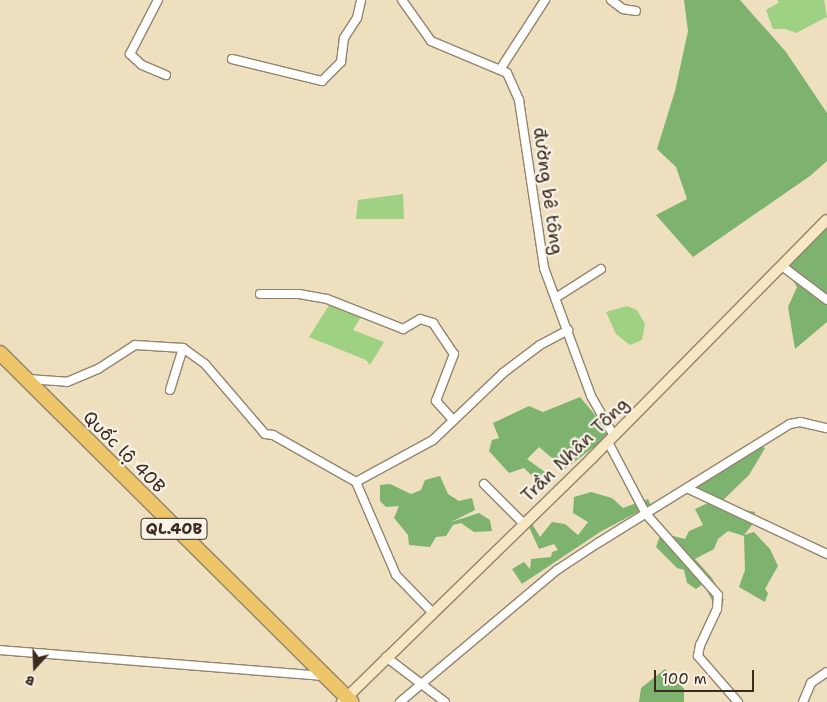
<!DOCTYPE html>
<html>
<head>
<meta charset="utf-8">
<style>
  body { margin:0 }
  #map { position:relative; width:827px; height:702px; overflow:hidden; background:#eedfbf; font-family:"Shantell Sans",sans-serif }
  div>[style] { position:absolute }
  .green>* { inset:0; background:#9ed181 }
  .forest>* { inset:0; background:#7eb36f }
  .roads { filter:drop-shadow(1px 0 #94846e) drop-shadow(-1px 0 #94846e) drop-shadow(0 1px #94846e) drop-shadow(0 -1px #94846e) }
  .street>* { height:8px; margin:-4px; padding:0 4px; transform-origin:4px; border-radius:4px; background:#fff }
  .secondary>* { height:10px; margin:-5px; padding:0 5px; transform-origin:5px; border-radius:5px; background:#f7e8c3 }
  .highway>* { height:14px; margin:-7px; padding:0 7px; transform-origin:7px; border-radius:7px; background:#ecc669 }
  span { translate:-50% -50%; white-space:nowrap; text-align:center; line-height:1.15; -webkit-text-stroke:4.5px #f7f3e8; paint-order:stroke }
  .shield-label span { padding:1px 4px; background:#f7f3e8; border:1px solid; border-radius:4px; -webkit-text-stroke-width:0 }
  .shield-label { font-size:16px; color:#3b2a1e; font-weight:700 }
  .street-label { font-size:18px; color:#3b2a1e }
  .north { position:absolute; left:10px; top:642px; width:50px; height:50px; -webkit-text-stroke:4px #f7f3e8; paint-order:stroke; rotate:200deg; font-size:14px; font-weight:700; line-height:20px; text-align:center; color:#3b2a1e }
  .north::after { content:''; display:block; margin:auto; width:18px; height:22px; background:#3b2a1e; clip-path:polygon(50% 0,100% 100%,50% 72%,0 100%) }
  .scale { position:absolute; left:654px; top:670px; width:100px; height:22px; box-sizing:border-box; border:2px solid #3b2a1e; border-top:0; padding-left:6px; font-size:15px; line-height:18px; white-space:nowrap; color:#3b2a1e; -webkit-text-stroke:4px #f7f3e8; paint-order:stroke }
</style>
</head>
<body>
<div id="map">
  <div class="green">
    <i style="clip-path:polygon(778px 0,824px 0,827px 17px,796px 33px,785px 29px,773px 29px,766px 10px,778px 3px)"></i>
    <i style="clip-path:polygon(403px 194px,404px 219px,356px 219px,358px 200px)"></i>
    <i style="clip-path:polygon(333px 299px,364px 312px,353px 330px,384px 342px,370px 365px,366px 360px,309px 337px)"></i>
    <i style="clip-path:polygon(627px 306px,637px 310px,645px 324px,642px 340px,630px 345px,616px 334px,606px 312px)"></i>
  </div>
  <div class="forest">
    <i style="clip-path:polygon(684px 0,740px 0,786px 52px,827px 113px,827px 161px,810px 176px,693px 257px,656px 215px,687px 199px,676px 167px,657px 149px,675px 91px,688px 31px)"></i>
    <i style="clip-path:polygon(827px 225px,827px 322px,795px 349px,788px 307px,797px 287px,786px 270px)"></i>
    <i style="clip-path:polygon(580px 397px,611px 434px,565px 469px,539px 447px,527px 459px,549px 475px,540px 484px,524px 468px,509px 473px,489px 451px,492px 440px,499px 438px,493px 423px,529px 406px,543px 412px)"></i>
    <i style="clip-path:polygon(755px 444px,765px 448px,749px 475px,720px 503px,686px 487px,732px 455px)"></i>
    <i style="clip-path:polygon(440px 476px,448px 494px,459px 501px,472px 498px,475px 510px,451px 522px,479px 513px,490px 520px,492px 531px,474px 532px,461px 523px,453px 525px,446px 536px,436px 537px,430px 547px,409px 545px,408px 535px,394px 518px,399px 506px,386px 507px,380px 501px,380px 485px,390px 484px,411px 494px,421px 490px,425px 480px)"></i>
    <i style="clip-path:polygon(591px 492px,612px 498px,623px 508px,648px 499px,651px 505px,600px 532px,522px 584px,512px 569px,524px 562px,530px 569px,531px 559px,551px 557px,552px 552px,558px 550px,554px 544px,539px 549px,529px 527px,531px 522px,540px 537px,552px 522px,565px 524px,578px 535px,588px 522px,573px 513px,574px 497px)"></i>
    <i style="clip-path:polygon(708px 503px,755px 512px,752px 525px,744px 535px,754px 532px,770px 549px,778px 566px,765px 589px,768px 593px,765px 602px,739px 587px,745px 570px,744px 536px,728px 531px,718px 539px,714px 549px,695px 559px,712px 578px,724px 600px,721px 605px,713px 602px,703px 584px,696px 589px,687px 583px,684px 570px,677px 568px,656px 547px,661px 533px,685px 539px,689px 531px,703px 525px,695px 509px)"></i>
    <i style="clip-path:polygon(665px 669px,684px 689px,684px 702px,639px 702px,641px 688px)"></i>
  </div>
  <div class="roads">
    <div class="street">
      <i style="left:158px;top:0;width:61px;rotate:117.4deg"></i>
      <i style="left:130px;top:54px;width:16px;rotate:43deg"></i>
      <i style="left:142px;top:65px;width:26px;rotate:23deg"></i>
      <i style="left:402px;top:0;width:50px;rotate:54.7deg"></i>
      <i style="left:431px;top:41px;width:82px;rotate:22.8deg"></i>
      <i style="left:507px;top:73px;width:30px;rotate:66deg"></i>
      <i style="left:519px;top:100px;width:170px;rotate:81.5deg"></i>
      <i style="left:544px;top:268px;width:136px;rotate:69.8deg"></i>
      <i style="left:591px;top:396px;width:46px;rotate:60.1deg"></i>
      <i style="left:611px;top:0;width:15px;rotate:37deg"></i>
      <i style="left:623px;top:9px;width:13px;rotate:9deg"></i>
      <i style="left:232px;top:59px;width:93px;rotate:13.7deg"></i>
      <i style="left:322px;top:81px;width:27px;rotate:-45deg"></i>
      <i style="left:341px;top:62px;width:24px;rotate:-83deg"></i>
      <i style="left:344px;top:38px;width:24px;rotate:-57deg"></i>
      <i style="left:357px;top:18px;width:18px;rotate:-77deg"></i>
      <i style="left:501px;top:68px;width:81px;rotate:-57.1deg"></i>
      <i style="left:782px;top:266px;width:56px;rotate:37.1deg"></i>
      <i style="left:260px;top:294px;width:39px"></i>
      <i style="left:299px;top:294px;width:28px;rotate:10deg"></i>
      <i style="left:327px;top:299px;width:82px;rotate:21.5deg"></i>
      <i style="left:403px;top:329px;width:20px;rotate:-30deg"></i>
      <i style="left:420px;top:319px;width:14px;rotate:17deg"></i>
      <i style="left:433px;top:323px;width:37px;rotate:56deg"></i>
      <i style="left:454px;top:354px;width:50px;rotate:111deg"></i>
      <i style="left:436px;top:401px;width:25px;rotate:48deg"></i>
      <i style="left:557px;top:297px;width:52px;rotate:-32.5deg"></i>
      <i style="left:28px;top:379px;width:39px;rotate:4deg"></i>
      <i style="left:67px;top:382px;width:34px;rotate:-23deg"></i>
      <i style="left:98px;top:369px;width:44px;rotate:-33deg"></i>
      <i style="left:135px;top:345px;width:48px;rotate:3.6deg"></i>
      <i style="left:183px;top:348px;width:27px;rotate:36deg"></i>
      <i style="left:205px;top:364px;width:92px;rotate:49.4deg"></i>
      <i style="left:265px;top:434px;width:8px;rotate:7deg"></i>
      <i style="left:273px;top:435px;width:95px;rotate:29.5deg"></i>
      <i style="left:356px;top:482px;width:101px;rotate:66.7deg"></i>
      <i style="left:396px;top:575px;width:53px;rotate:45.8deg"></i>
      <i style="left:170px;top:390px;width:44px;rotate:-72.8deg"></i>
      <i style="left:608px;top:442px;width:81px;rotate:62.2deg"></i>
      <i style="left:646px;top:514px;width:108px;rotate:48.4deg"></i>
      <i style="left:718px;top:595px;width:14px;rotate:94deg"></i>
      <i style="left:717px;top:609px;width:40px;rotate:115deg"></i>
      <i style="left:700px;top:645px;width:11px;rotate:100deg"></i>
      <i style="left:698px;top:656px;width:61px;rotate:49deg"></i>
      <i style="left:356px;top:482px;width:88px;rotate:-28.6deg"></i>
      <i style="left:433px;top:440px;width:97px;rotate:-43.7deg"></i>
      <i style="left:503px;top:373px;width:46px;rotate:-37.1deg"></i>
      <i style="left:540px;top:345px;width:32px;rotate:-28deg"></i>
      <i style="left:484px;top:484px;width:55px;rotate:45deg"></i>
      <i style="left:689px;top:489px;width:153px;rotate:25.2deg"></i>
      <i style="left:0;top:650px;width:324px;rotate:4.6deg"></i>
      <i style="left:386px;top:657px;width:74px;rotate:37.3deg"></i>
      <i style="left:400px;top:702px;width:205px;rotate:-40.1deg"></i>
      <i style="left:557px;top:570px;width:49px;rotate:-33.4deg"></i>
      <i style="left:598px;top:543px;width:226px;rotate:-31.8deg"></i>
      <i style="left:790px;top:424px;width:10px;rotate:-11deg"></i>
      <i style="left:800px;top:422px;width:28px;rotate:13deg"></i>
      <i style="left:803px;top:702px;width:21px;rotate:-67deg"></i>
      <i style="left:811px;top:683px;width:19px;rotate:-35deg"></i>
    </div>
    <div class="secondary">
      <i style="left:342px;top:702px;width:349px;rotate:-44.3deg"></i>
      <i style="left:592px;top:458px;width:334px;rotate:-45.4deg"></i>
    </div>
    <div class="highway">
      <i style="left:0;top:353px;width:495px;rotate:44.8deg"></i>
    </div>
  </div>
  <div class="shield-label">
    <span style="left:174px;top:529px">QL.40B</span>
  </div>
  <div class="street-label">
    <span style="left:548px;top:191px;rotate:82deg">đường bê tông</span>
    <span style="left:575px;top:450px;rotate:-44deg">Trần Nhân Tông</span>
    <span style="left:124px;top:452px;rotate:45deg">Quốc lộ 40B</span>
  </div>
  <div class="north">B</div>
  <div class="scale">100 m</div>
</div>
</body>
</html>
